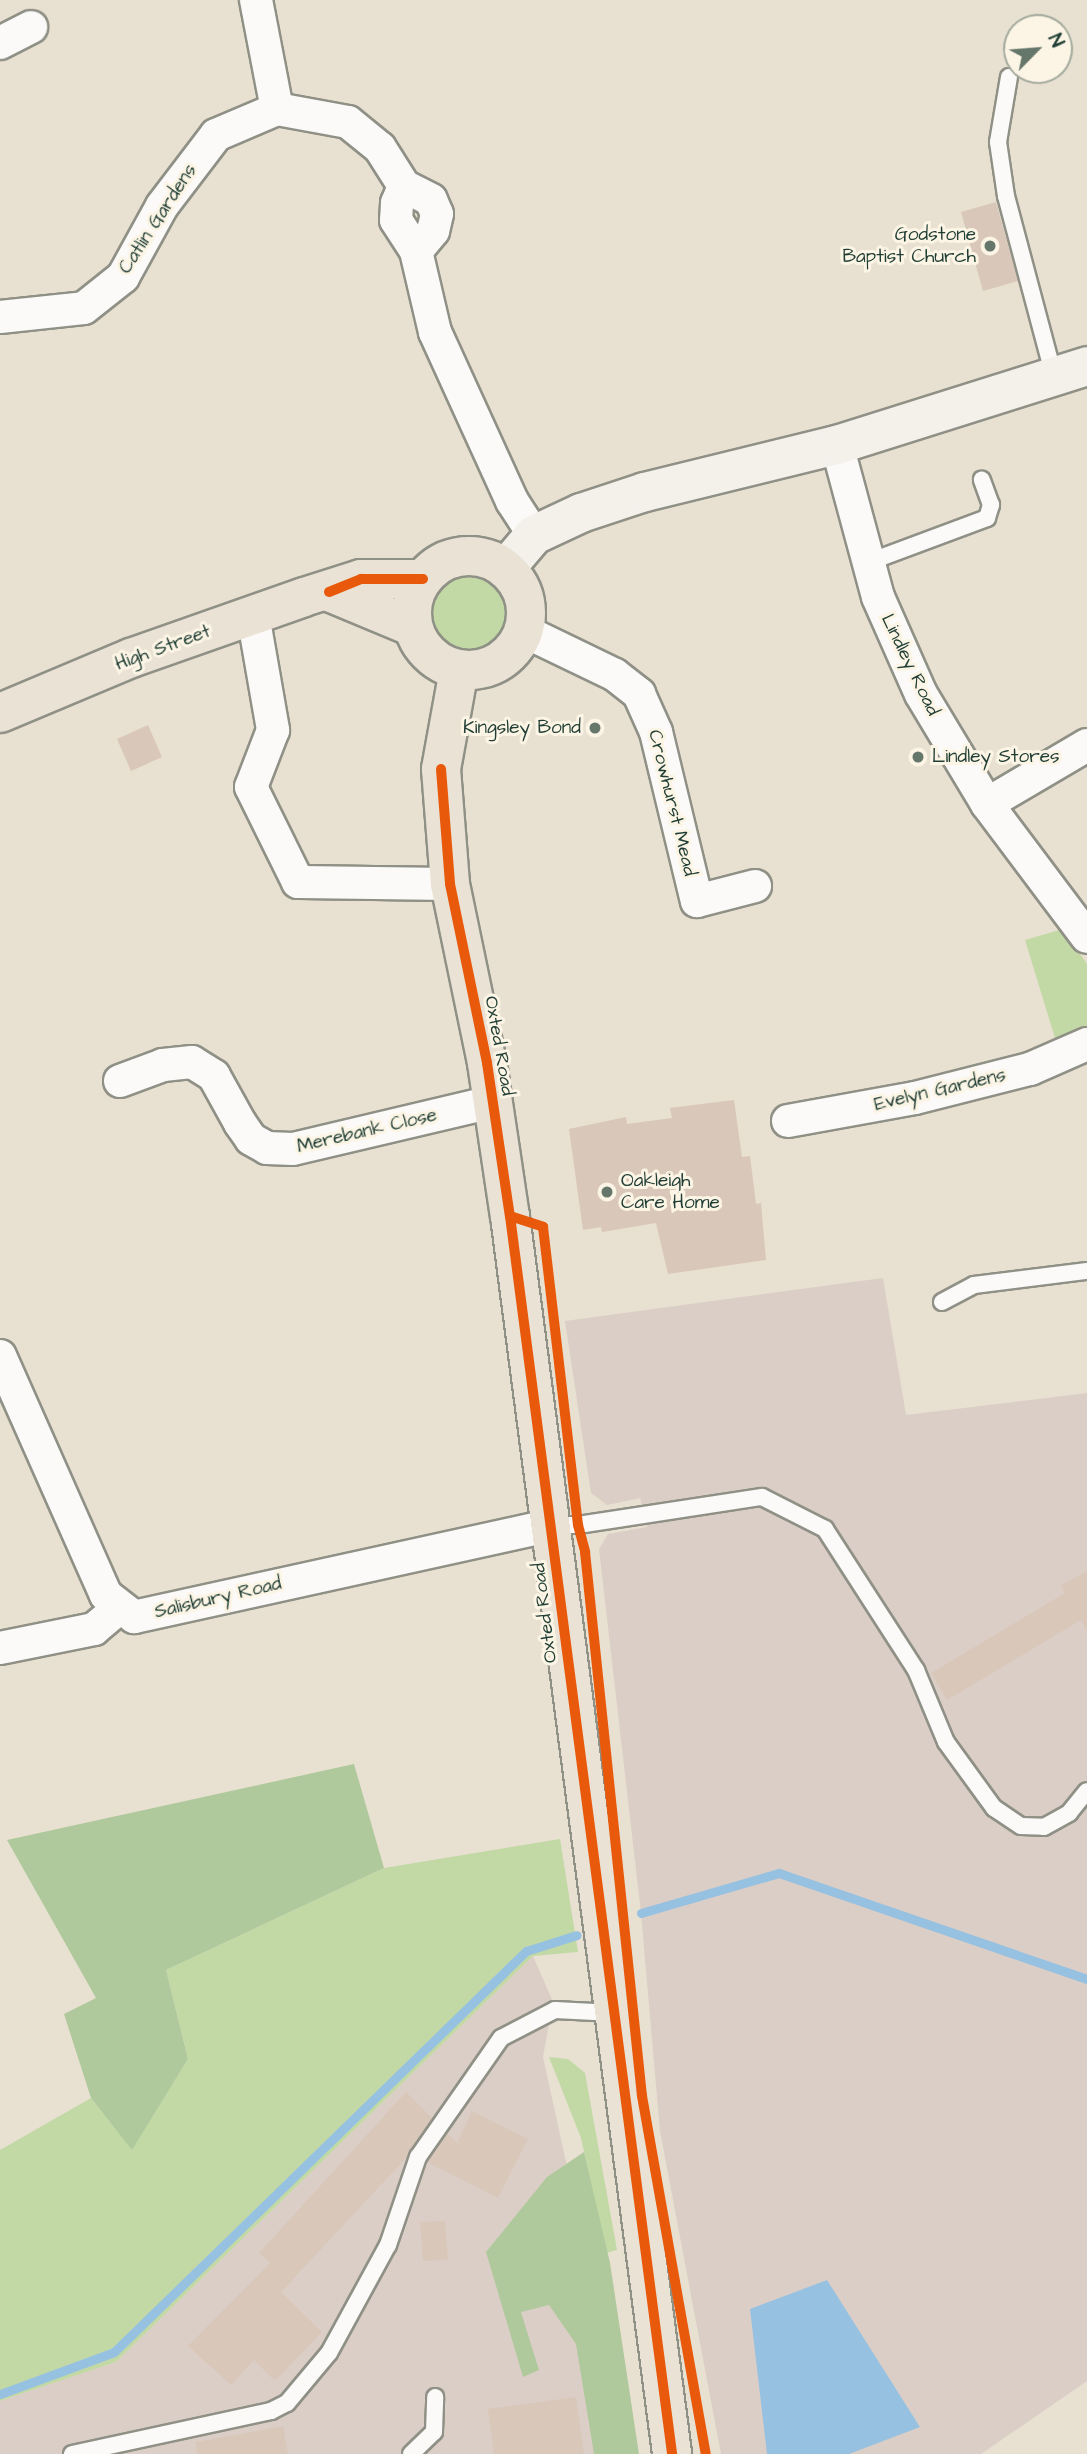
<!DOCTYPE html>
<html>
<head>
<meta charset="utf-8">
<style>
  body { margin:0 }
  #map { position:relative; width:1087px; height:2454px; overflow:hidden; background:#e8e0d0; font-family:"Architects Daughter",sans-serif }
  div>[style] { position:absolute }
  .industrial>* { inset:0; background:#dbcec6 }
  .green>* { inset:0; background:#c2d9a6 }
  .round { border-radius:50% }
  .forest>* { inset:0; background:#b0c99c }
  .water>* { inset:0; background:#97c1e1 }
  .stream>* { height:9px; margin:-4.5px; padding:0 4.5px; transform-origin:4.5px; border-radius:4.5px; background:#97c1e1 }
  .building>* { inset:0; background:#d9c7ba }
  .roads { filter:drop-shadow(2px 0 #8f9086) drop-shadow(-2px 0 #8f9086) drop-shadow(0 2px #8f9086) drop-shadow(0 -2px #8f9086) }
  .service>* { height:16px; margin:-8px; padding:0 8px; transform-origin:8px; border-radius:8px; background:#fcfaf8 }
  .minor>* { height:32px; margin:-16px; padding:0 16px; transform-origin:16px; border-radius:16px; background:#fcfaf8 }
  .secondary>* { height:38px; margin:-19px; padding:0 19px; transform-origin:19px; border-radius:19px; background:#f4f0ea }
  .primary>* { height:38px; margin:-19px; padding:0 19px; transform-origin:19px; border-radius:19px; background:#e9e2d5 }
  .primary>.ring { margin:-19px; padding:0; box-sizing:content-box; background:none; border:38px solid #e9e2d5; border-radius:50% }
  .cycleway>* { height:10px; margin:-5px; padding:0 5px; transform-origin:5px; border-radius:5px; background:#e8590c }
  .dots>* { width:19px; height:19px; translate:-50% -50%; box-sizing:border-box; border:4px solid #fcf5e5; border-radius:50% }
  span { translate:-50% -50%; white-space:nowrap; text-align:center; line-height:1.15; -webkit-text-stroke:6px #fcf5e5; paint-order:stroke }
  .street-label { font-size:19px; color:#1f3d34 }
  .poi-label { font-size:19px; color:#1f3d34 }
  .right { translate:-100% -50%; text-align:right }
  .left { translate:0 -50%; text-align:left }
  .north { position:absolute; left:1003px; top:14px; width:70px; height:70px; box-sizing:border-box; background:#fcf5e5; border:2px solid #a4ab9e; border-radius:50%; rotate:65deg; font-size:19px; font-weight:700; line-height:28px; text-align:center; color:#1f3d34 }
  .north::after { content:''; display:block; margin:auto; width:24px; height:32px; background:#65766b; clip-path:polygon(50% 0,100% 100%,50% 72%,0 100%) }
</style>
</head>
<body>
<div id="map">
  <div class="industrial">
    <i style="clip-path:polygon(883px 1278px,906px 1415px,1087px 1393px,1087px 2381px,981px 2454px,721px 2454px,660px 2131px,641px 1913px,599px 1549px,608px 1534px,647px 1527px,640px 1498px,607px 1505px,591px 1493px,565px 1321px)"></i>
    <i style="clip-path:polygon(533px 1956px,553px 2002px,543px 2057px,630px 2454px,0 2454px,0 2401px,116px 2362px)"></i>
  </div>
  <div class="green">
    <i class="round" style="left:428px;top:574px;width:80px;height:80px"></i>
    <i style="clip-path:polygon(1063px 929px,1087px 964px,1087px 1028px,1058px 1048px,1025px 940px)"></i>
    <i style="clip-path:polygon(560px 1839px,578px 1952px,533px 1956px,116px 2362px,0 2401px,0 2150px,91px 2098px,132px 2149px,188px 2059px,166px 1970px,384px 1868px)"></i>
    <i style="clip-path:polygon(549px 2057px,568px 2059px,585px 2073px,617px 2250px,606px 2253px,581px 2138px)"></i>
  </div>
  <div class="forest">
    <i style="clip-path:polygon(354px 1764px,384px 1868px,166px 1970px,188px 2059px,132px 2150px,91px 2098px,64px 2014px,96px 1998px,7px 1840px)"></i>
    <i style="clip-path:polygon(584px 2152px,610px 2263px,639px 2454px,594px 2454px,576px 2344px,549px 2305px,521px 2312px,539px 2370px,523px 2377px,486px 2252px,547px 2177px)"></i>
  </div>
  <div class="water">
    <i style="clip-path:polygon(827px 2280px,920px 2427px,849px 2454px,767px 2454px,750px 2309px)"></i>
  </div>
  <div class="stream">
    <i style="left:641px;top:1913px;width:144px;rotate:-16.2deg"></i>
    <i style="left:779px;top:1873px;width:326px;rotate:19deg"></i>
    <i style="left:0;top:2394px;width:121px;rotate:-20.2deg"></i>
    <i style="left:114px;top:2352px;width:575px;rotate:-44.22deg"></i>
    <i style="left:526px;top:1951px;width:53px;rotate:-17.4deg"></i>
  </div>
  <div class="building">
    <i style="clip-path:polygon(996px 202px,1018px 281px,983px 291px,961px 212px)"></i>
    <i style="clip-path:polygon(148px 725px,162px 757px,131px 771px,117px 739px)"></i>
    <i style="clip-path:polygon(734px 1100px,742px 1157px,750px 1156px,756px 1204px,761px 1203px,766px 1260px,668px 1274px,656px 1223px,602px 1232px,601px 1227px,583px 1230px,569px 1129px,626px 1117px,627px 1124px,672px 1118px,670px 1108px)"></i>
    <i style="clip-path:polygon(1087px 1571px,1087px 1631px,1081px 1620px,947px 1700px,931px 1673px,1065px 1593px,1061px 1585px)"></i>
    <i style="clip-path:polygon(406px 2092px,432px 2118px,407px 2157px,281px 2292px,322px 2332px,275px 2381px,254px 2360px,231px 2385px,188px 2346px,270px 2263px,259px 2253px)"></i>
    <i style="clip-path:polygon(472px 2111px,528px 2139px,498px 2198px,427px 2162px,447px 2133px,457px 2143px)"></i>
    <i style="clip-path:polygon(445px 2221px,448px 2260px,423px 2261px,420px 2222px)"></i>
    <i style="clip-path:polygon(576px 2397px,584px 2454px,494px 2454px,488px 2409px)"></i>
    <i style="clip-path:polygon(283px 2426px,288px 2454px,197px 2454px,196px 2442px)"></i>
  </div>
  <div class="roads">
    <div class="service">
      <i style="left:1009px;top:77px;width:66px;rotate:99.6deg"></i>
      <i style="left:998px;top:142px;width:55px;rotate:81.6deg"></i>
      <i style="left:1006px;top:196px;width:187px;rotate:75.1deg"></i>
      <i style="left:869px;top:562px;width:126px;rotate:-20.4deg"></i>
      <i style="left:987px;top:518px;width:14px;rotate:-73deg"></i>
      <i style="left:991px;top:505px;width:27px;rotate:-110deg"></i>
      <i style="left:942px;top:1302px;width:36px;rotate:-28deg"></i>
      <i style="left:974px;top:1285px;width:114px;rotate:-7.1deg"></i>
      <i style="left:552px;top:1525px;width:26px"></i>
      <i style="left:578px;top:1525px;width:186px;rotate:-8.7deg"></i>
      <i style="left:762px;top:1497px;width:71px;rotate:26.9deg"></i>
      <i style="left:825px;top:1529px;width:168px;rotate:57.2deg"></i>
      <i style="left:916px;top:1670px;width:78px;rotate:67.4deg"></i>
      <i style="left:946px;top:1742px;width:82px;rotate:54deg"></i>
      <i style="left:994px;top:1808px;width:32px;rotate:34deg"></i>
      <i style="left:1021px;top:1826px;width:23px;rotate:2deg"></i>
      <i style="left:1044px;top:1827px;width:29px;rotate:-29deg"></i>
      <i style="left:1069px;top:1813px;width:28px;rotate:-51deg"></i>
      <i style="left:72px;top:2454px;width:204px;rotate:-12.2deg"></i>
      <i style="left:271px;top:2411px;width:18px;rotate:-27deg"></i>
      <i style="left:287px;top:2403px;width:65px;rotate:-50deg"></i>
      <i style="left:329px;top:2353px;width:123px;rotate:-61.4deg"></i>
      <i style="left:388px;top:2245px;width:93px;rotate:-71.2deg"></i>
      <i style="left:418px;top:2157px;width:145px;rotate:-55.1deg"></i>
      <i style="left:501px;top:2038px;width:61px;rotate:-27.4deg"></i>
      <i style="left:555px;top:2010px;width:59px;rotate:2.9deg"></i>
      <i style="left:411px;top:2454px;width:32px;rotate:-44deg"></i>
      <i style="left:434px;top:2432px;width:35px;rotate:-88deg"></i>
    </div>
    <div class="minor">
      <i style="left:256px;top:0;width:111px;rotate:79.1deg"></i>
      <i style="left:0;top:43px;width:35px;rotate:-27deg"></i>
      <i style="left:404px;top:186px;width:18px;rotate:112deg"></i>
      <i style="left:397px;top:203px;width:17px;rotate:93deg"></i>
      <i style="left:396px;top:220px;width:37px;rotate:57deg"></i>
      <i style="left:416px;top:251px;width:83px;rotate:76.8deg"></i>
      <i style="left:435px;top:332px;width:186px;rotate:65.5deg"></i>
      <i style="left:512px;top:501px;width:40px;rotate:57.1deg"></i>
      <i style="left:0;top:317px;width:84px;rotate:-6.1deg"></i>
      <i style="left:84px;top:308px;width:50px;rotate:-38.5deg"></i>
      <i style="left:123px;top:277px;width:81px;rotate:-61.2deg"></i>
      <i style="left:162px;top:206px;width:89px;rotate:-52.7deg"></i>
      <i style="left:216px;top:135px;width:66px;rotate:-23.1deg"></i>
      <i style="left:277px;top:109px;width:72px;rotate:10.4deg"></i>
      <i style="left:348px;top:122px;width:41px;rotate:39.1deg"></i>
      <i style="left:380px;top:148px;width:45px;rotate:57.7deg"></i>
      <i style="left:404px;top:186px;width:30px;rotate:27deg"></i>
      <i style="left:431px;top:200px;width:15px;rotate:67deg"></i>
      <i style="left:437px;top:214px;width:17px;rotate:103deg"></i>
      <i style="left:433px;top:231px;width:26px;rotate:130deg"></i>
      <i style="left:837px;top:445px;width:157px;rotate:74.9deg"></i>
      <i style="left:878px;top:597px;width:106px;rotate:66.1deg"></i>
      <i style="left:921px;top:694px;width:128px;rotate:59deg"></i>
      <i style="left:987px;top:804px;width:116px;rotate:-30.5deg"></i>
      <i style="left:253px;top:615px;width:117px;rotate:80.1deg"></i>
      <i style="left:273px;top:730px;width:61px;rotate:111.1deg"></i>
      <i style="left:251px;top:787px;width:106px;rotate:63.7deg"></i>
      <i style="left:298px;top:882px;width:152px;rotate:0.8deg"></i>
      <i style="left:524px;top:631px;width:101px;rotate:25.8deg"></i>
      <i style="left:615px;top:675px;width:31px;rotate:38deg"></i>
      <i style="left:639px;top:694px;width:42px;rotate:65.9deg"></i>
      <i style="left:656px;top:732px;width:174px;rotate:76.4deg"></i>
      <i style="left:697px;top:901px;width:60px;rotate:-14.5deg"></i>
      <i style="left:987px;top:804px;width:166px;rotate:53.1deg"></i>
      <i style="left:120px;top:1081px;width:46px;rotate:-20.4deg"></i>
      <i style="left:163px;top:1065px;width:29px;rotate:-6deg"></i>
      <i style="left:192px;top:1062px;width:26px;rotate:32deg"></i>
      <i style="left:214px;top:1076px;width:54px;rotate:61deg"></i>
      <i style="left:240px;top:1123px;width:19px;rotate:55deg"></i>
      <i style="left:251px;top:1139px;width:18px;rotate:29deg"></i>
      <i style="left:267px;top:1148px;width:26px;rotate:2deg"></i>
      <i style="left:293px;top:1149px;width:204px;rotate:-13.3deg"></i>
      <i style="left:788px;top:1121px;width:129px;rotate:-10.3deg"></i>
      <i style="left:915px;top:1098px;width:119px;rotate:-14.2deg"></i>
      <i style="left:1030px;top:1069px;width:62px;rotate:-23.7deg"></i>
      <i style="left:0;top:1356px;width:261px;rotate:66.1deg"></i>
      <i style="left:106px;top:1595px;width:36px;rotate:38deg"></i>
      <i style="left:134px;top:1617px;width:428px;rotate:-12.4deg"></i>
      <i style="left:0;top:1648px;width:96px;rotate:-11.4deg"></i>
      <i style="left:94px;top:1629px;width:33px;rotate:-40deg"></i>
    </div>
    <div class="secondary">
      <i style="left:506px;top:568px;width:43px;rotate:-49.7deg"></i>
      <i style="left:534px;top:535px;width:52px;rotate:-25.1deg"></i>
      <i style="left:581px;top:513px;width:67px;rotate:-18.2deg"></i>
      <i style="left:645px;top:492px;width:198px;rotate:-13.8deg"></i>
      <i style="left:837px;top:445px;width:262px;rotate:-17.5deg"></i>
    </div>
    <div class="primary">
      <i class="ring" style="left:412px;top:556px;width:76px;height:76px"></i>
      <i style="left:329px;top:592px;width:91px;rotate:22.6deg"></i>
      <i style="left:459px;top:670px;width:101px;rotate:100.3deg"></i>
      <i style="left:441px;top:769px;width:115px;rotate:85.5deg"></i>
      <i style="left:450px;top:884px;width:183px;rotate:78.3deg"></i>
      <i style="left:487px;top:1063px;width:155px;rotate:81.5deg"></i>
      <i style="left:510px;top:1216px;width:1249px;rotate:82.54deg"></i>
      <i style="left:0;top:713px;width:142px;rotate:-22.8deg"></i>
      <i style="left:131px;top:658px;width:183px;rotate:-19.4deg"></i>
      <i style="left:304px;top:597px;width:60px;rotate:-17.5deg"></i>
      <i style="left:361px;top:579px;width:62px"></i>
    </div>
  </div>
  <div class="cycleway">
    <i style="left:329px;top:592px;width:35px;rotate:-22deg"></i>
    <i style="left:361px;top:579px;width:62px"></i>
    <i style="left:441px;top:769px;width:115px;rotate:85.5deg"></i>
    <i style="left:450px;top:884px;width:183px;rotate:78.3deg"></i>
    <i style="left:487px;top:1063px;width:155px;rotate:81.5deg"></i>
    <i style="left:510px;top:1216px;width:1249px;rotate:82.54deg"></i>
    <i style="left:510px;top:1216px;width:35px;rotate:18deg"></i>
    <i style="left:543px;top:1227px;width:300px;rotate:83.3deg"></i>
    <i style="left:578px;top:1525px;width:28px;rotate:75deg"></i>
    <i style="left:585px;top:1552px;width:547px;rotate:84.02deg"></i>
    <i style="left:642px;top:2096px;width:364px;rotate:79.9deg"></i>
  </div>
  <div class="dots">
    <i style="left:990px;top:246px;background:#65766b"></i>
    <i style="left:595px;top:728px;background:#65766b"></i>
    <i style="left:918px;top:757px;background:#65766b"></i>
    <i style="left:607px;top:1192px;background:#65766b"></i>
  </div>
  <div class="street-label">
    <span style="left:158px;top:219px;rotate:-57deg">Catlin Gardens</span>
    <span style="left:163px;top:648px;rotate:-20deg">High Street</span>
    <span style="left:910px;top:665px;rotate:64deg">Lindley Road</span>
    <span style="left:672px;top:803px;rotate:76deg">Crowhurst Mead</span>
    <span style="left:499px;top:1046px;rotate:80deg">Oxted Road</span>
    <span style="left:940px;top:1090px;rotate:-13deg">Evelyn Gardens</span>
    <span style="left:367px;top:1131px;rotate:-13deg">Merebank Close</span>
    <span style="left:218px;top:1598px;rotate:-13deg">Salisbury Road</span>
    <span style="left:545px;top:1613px;rotate:-97deg">Oxted Road</span>
  </div>
  <div class="poi-label">
    <span class="right" style="left:976px;top:246px">Godstone<br>Baptist Church</span>
    <span class="right" style="left:581px;top:728px">Kingsley Bond</span>
    <span class="left" style="left:932px;top:757px">Lindley Stores</span>
    <span class="left" style="left:621px;top:1192px">Oakleigh<br>Care Home</span>
  </div>
  <div class="north">N</div>
</div>
</body>
</html>
